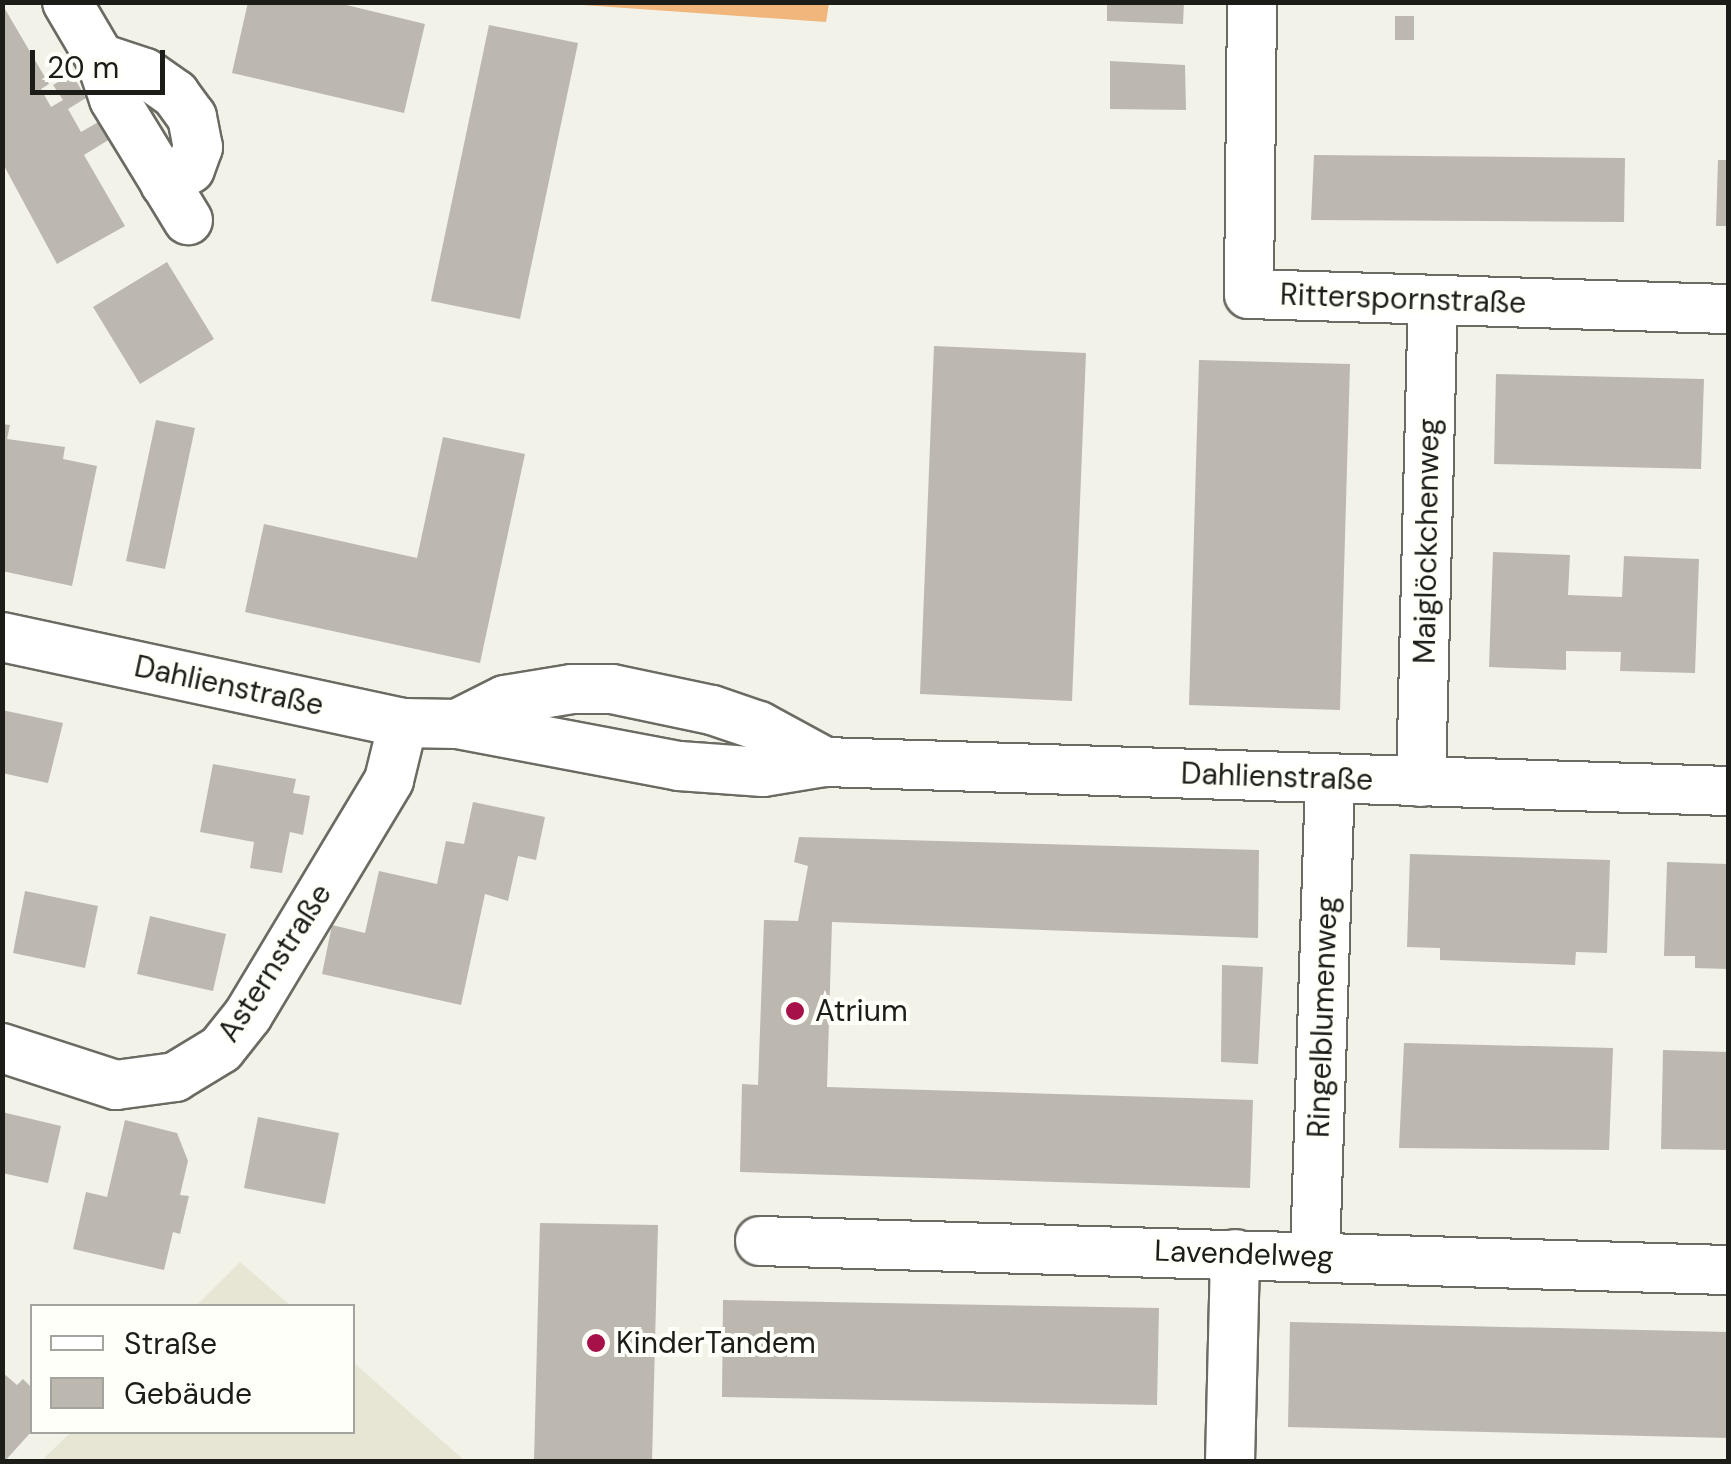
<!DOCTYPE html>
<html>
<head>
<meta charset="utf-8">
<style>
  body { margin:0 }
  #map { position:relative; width:1731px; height:1464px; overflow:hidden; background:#f2f2e8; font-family:"DM Sans",sans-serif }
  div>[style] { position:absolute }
  .built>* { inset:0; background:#e7e6d5 }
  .green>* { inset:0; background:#f0b67c }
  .building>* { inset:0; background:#bcb8b0 }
  .roads { filter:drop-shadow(2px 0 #6c6b63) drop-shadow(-2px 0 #6c6b63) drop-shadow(0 2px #6c6b63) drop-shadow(0 -2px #6c6b63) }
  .street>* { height:48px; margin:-24px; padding:0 24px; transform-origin:24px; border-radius:24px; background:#fff }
  .dots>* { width:28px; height:28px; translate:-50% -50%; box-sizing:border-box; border:5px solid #fffff9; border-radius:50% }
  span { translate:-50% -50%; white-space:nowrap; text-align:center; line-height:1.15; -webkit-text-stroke:8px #fffff9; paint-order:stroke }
  .street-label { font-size:30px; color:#1c1c18 }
  .poi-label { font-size:30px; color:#1c1c18 }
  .left { translate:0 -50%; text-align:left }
  .frame { position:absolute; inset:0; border:5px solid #1c1c18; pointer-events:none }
  .legend { position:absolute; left:30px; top:1304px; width:325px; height:130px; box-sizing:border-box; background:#fffff9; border:2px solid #a4a49f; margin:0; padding:12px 18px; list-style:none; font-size:30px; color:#1c1c18 }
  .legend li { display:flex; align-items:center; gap:20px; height:50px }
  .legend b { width:50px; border:2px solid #a4a49f }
  .scale { position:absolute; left:30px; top:50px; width:135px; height:45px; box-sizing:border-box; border:5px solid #1c1c18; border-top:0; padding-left:12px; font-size:30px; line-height:35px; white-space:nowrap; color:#1c1c18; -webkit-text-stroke:8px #fffff9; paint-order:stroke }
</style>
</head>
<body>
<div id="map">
  <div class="built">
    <i style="clip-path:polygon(240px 1262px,291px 1306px,196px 1306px)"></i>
    <i style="clip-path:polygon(353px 1362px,465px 1461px,40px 1462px,71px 1432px,352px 1432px)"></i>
  </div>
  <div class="green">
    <i style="clip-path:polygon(554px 3px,829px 3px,826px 22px)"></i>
  </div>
  <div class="building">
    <i style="clip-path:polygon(248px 2px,334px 2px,425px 24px,404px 113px,232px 73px)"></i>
    <i style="clip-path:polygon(1107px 2px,1184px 2px,1183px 24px,1107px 21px)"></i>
    <i style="clip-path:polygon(2px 4px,49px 84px,41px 89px,51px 107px,63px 100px,53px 85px,72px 74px,86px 98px,68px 109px,81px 132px,100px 121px,110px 139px,84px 155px,125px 226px,57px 264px,2px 162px)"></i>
    <i style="clip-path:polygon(1395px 16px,1414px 16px,1414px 40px,1395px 40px)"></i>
    <i style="clip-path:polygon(489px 25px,578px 43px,520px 319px,431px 301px)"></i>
    <i style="clip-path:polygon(1110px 61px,1185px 65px,1186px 110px,1110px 109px)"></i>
    <i style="clip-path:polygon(1314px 155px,1625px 158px,1624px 222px,1311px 220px)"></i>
    <i style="clip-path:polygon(1718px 160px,1728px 160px,1728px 226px,1716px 226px)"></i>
    <i style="clip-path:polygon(167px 262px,214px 339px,140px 384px,93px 307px)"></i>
    <i style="clip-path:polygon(934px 346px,1086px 353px,1072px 701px,920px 694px)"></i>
    <i style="clip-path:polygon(1199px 360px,1350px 364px,1340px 710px,1189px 705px)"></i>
    <i style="clip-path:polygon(1496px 374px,1704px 379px,1701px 469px,1494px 464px)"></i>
    <i style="clip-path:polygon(156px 420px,195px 428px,165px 569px,126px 561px)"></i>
    <i style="clip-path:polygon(2px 424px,10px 425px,7px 439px,65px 447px,63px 459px,97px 466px,72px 586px,2px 571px)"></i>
    <i style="clip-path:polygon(443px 437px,525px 454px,480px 663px,245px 612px,264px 524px,417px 558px)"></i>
    <i style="clip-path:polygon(1493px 552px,1570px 555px,1568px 595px,1622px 597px,1624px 556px,1699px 559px,1695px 673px,1620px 671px,1621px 652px,1566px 651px,1566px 670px,1489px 667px)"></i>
    <i style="clip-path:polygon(2px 710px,63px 723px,48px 783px,2px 773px)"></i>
    <i style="clip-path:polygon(213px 764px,296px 779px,293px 793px,310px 796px,303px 835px,290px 832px,282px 873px,250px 868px,254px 842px,200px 832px)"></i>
    <i style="clip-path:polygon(473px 802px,545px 817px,536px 860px,518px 856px,508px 901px,485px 894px,461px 1005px,322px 974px,332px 925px,365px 933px,379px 871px,437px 884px,446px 841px,464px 844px)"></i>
    <i style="clip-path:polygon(799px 837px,1259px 850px,1258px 938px,832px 922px,827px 1087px,1253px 1100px,1250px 1188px,740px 1172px,742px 1084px,758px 1085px,764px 920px,798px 921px,808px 866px,794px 862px)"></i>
    <i style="clip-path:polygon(1410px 854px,1610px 860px,1607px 953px,1576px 952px,1575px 965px,1440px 960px,1440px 948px,1407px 947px)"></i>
    <i style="clip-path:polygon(1667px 862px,1728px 864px,1728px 969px,1695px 968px,1695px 956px,1664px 956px)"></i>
    <i style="clip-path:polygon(25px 891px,98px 906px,85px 968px,13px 953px)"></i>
    <i style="clip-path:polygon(150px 916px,226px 934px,213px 991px,137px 974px)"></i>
    <i style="clip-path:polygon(1222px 965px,1263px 967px,1258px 1064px,1221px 1062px)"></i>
    <i style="clip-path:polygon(1404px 1043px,1613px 1048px,1609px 1150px,1399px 1148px)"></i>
    <i style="clip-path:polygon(1663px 1050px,1728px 1052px,1728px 1150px,1661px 1149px)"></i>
    <i style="clip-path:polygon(2px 1112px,61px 1126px,48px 1183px,2px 1173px)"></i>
    <i style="clip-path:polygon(258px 1117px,339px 1133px,325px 1204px,244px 1188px)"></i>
    <i style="clip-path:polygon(125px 1120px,177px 1133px,188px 1161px,180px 1195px,189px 1196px,180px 1234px,173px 1232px,164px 1270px,73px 1249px,86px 1192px,107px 1197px)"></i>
    <i style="clip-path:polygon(540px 1223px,658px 1225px,652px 1462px,534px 1462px)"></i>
    <i style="clip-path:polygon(723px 1300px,1159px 1308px,1157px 1405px,722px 1397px)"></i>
    <i style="clip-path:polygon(1290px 1322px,1728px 1332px,1728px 1438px,1288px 1427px)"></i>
    <i style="clip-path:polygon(2px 1372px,17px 1385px,23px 1379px,32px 1388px,32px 1431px,4px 1462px)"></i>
  </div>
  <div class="roads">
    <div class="street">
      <i style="left:67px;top:2px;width:65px;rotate:59.5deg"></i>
      <i style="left:100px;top:58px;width:47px;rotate:18.4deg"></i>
      <i style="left:145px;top:73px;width:37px;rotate:35deg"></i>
      <i style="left:175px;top:94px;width:29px;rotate:54deg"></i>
      <i style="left:192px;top:117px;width:31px;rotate:79deg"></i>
      <i style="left:198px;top:147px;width:23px;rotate:110deg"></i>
      <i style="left:190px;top:169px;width:29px;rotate:151deg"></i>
      <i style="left:1252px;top:2px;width:292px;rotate:90.6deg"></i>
      <i style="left:1249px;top:294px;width:479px;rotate:1.8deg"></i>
      <i style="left:100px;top:58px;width:43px;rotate:71.1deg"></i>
      <i style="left:114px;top:99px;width:142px;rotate:58.6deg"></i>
      <i style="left:2px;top:637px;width:410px;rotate:12.1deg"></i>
      <i style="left:403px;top:723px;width:54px;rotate:1.1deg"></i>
      <i style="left:457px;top:724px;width:226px;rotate:10.7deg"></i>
      <i style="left:679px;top:766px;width:84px;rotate:4.1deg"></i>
      <i style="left:763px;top:772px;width:63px;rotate:-9.2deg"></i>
      <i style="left:825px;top:762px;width:903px;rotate:1.84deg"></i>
      <i style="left:457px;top:724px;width:54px;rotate:-26.6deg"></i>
      <i style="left:505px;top:700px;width:68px;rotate:-9.3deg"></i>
      <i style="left:572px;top:689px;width:40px"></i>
      <i style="left:612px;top:689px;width:102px;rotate:11.9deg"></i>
      <i style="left:712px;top:710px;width:50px;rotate:18.8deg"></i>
      <i style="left:759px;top:726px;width:75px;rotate:28.6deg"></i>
      <i style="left:1421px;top:782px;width:482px;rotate:-88.6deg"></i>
      <i style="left:2px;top:1048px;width:120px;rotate:18deg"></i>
      <i style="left:116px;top:1085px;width:60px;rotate:-7.7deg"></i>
      <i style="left:175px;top:1077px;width:54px;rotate:-31.3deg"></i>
      <i style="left:221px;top:1049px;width:43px;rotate:-51.5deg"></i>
      <i style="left:248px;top:1015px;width:274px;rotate:-59deg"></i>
      <i style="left:389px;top:780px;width:59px;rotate:-76.2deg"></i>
      <i style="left:760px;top:1241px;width:968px;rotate:1.72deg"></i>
      <i style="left:1315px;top:1256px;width:477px;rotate:-88.2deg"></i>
      <i style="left:1230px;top:1462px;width:208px;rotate:-88.6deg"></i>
    </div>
  </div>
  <div class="dots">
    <i style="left:795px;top:1011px;background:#a71149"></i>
    <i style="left:596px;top:1343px;background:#a71149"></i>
  </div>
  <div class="street-label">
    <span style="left:1403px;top:299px;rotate:2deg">Ritterspornstraße</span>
    <span style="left:1427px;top:541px;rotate:-89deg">Maiglöckchenweg</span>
    <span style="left:229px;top:686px;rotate:12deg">Dahlienstraße</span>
    <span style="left:1277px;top:777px;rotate:2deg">Dahlienstraße</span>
    <span style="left:275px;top:963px;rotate:-57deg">Asternstraße</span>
    <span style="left:1323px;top:1017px;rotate:-88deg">Ringelblumenweg</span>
    <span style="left:1244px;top:1254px;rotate:2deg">Lavendelweg</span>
  </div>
  <div class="poi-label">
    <span class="left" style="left:815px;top:1011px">Atrium</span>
    <span class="left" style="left:616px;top:1343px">KinderTandem</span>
  </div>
  <div class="frame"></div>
  <ul class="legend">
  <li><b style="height:12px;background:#fff"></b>Straße</li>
  <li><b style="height:28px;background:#bcb8b0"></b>Gebäude</li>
  </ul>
  <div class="scale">20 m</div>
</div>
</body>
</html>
